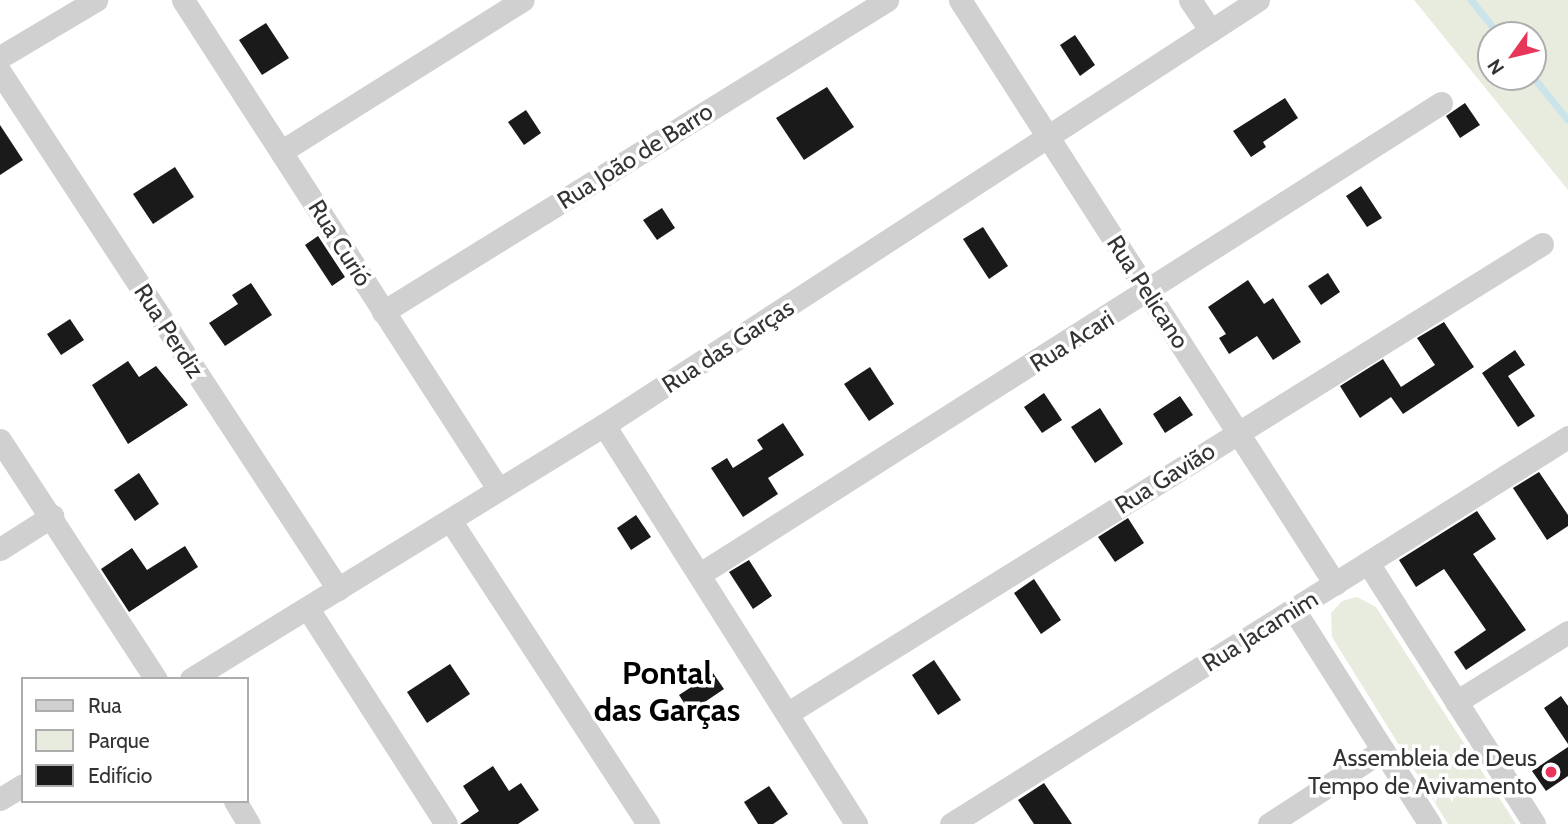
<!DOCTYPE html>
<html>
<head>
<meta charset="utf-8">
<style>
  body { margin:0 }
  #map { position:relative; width:1568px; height:824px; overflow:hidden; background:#fff; font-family:Cabin,sans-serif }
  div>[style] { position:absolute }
  .green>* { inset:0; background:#e7ecde }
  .stream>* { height:7px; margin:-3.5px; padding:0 3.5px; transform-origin:3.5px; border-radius:3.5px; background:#cbe4ec }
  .building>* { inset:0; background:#1a1a1a }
  .minor>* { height:23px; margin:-11.5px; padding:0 11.5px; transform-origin:11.5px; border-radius:11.5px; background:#d0d0d0 }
  .dots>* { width:19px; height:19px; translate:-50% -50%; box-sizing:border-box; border:4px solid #fff; border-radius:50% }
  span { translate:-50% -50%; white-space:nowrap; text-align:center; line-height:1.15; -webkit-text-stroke:7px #fff; paint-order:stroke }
  .street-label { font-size:24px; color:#333 }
  .poi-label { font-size:24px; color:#333 }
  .right { translate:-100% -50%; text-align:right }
  .district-label { font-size:32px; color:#000; font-weight:700 }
  .legend { position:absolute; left:21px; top:677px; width:228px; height:126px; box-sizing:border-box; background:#fff; border:2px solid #adadad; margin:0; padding:9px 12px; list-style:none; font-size:21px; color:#333 }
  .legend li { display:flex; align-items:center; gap:14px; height:35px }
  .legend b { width:35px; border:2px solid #adadad }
  .north { position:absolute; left:1477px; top:21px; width:70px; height:70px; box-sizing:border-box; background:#fff; border:2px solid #adadad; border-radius:50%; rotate:236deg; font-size:19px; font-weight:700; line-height:28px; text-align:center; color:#333 }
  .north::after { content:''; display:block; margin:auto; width:24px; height:32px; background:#e8365a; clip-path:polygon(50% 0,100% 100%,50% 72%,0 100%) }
</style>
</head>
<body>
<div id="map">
  <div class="green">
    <i style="clip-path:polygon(evenodd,1414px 0,1568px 0,1568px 190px,1414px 0,1491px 35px,1533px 35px,1533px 77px,1491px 77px,1491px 35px)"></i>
    <i style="clip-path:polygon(1357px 597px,1376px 607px,1516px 824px,1448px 824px,1332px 637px,1331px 613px,1342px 601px)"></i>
  </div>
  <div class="stream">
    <i style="left:1471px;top:0;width:45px;rotate:51.3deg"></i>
    <i style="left:1533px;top:77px;width:55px;rotate:50.9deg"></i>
  </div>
  <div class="building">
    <i style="clip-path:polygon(266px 23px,289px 58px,262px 75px,239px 40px)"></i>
    <i style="clip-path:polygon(1075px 35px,1095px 65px,1080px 76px,1060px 45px)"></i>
    <i style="clip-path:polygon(827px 87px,854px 127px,804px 160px,776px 118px)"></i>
    <i style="clip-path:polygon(1285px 98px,1298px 118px,1263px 142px,1266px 147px,1251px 157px,1233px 131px)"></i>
    <i style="clip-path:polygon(1465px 103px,1480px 125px,1460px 138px,1446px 116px)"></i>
    <i style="clip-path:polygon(526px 110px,541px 133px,524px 145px,508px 122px)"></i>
    <i style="clip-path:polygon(0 125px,23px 160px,0 175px)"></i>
    <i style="clip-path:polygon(175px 167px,194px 197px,153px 224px,133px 194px)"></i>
    <i style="clip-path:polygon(1361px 186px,1382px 218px,1367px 227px,1346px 196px)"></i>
    <i style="clip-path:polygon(662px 208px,675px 228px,657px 240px,643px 220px)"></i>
    <i style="clip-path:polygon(983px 227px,1008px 266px,989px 279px,963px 239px)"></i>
    <i style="clip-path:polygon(318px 236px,345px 277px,332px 286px,305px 245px)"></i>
    <i style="clip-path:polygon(1328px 273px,1340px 292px,1321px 305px,1308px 286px)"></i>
    <i style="clip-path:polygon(1248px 280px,1264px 304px,1273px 298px,1301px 342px,1273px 360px,1257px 336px,1229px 354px,1219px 338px,1226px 334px,1208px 307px)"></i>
    <i style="clip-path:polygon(251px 283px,272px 315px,225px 346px,209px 323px,238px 304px,232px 295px)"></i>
    <i style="clip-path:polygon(70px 319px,84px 340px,61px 355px,47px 334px)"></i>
    <i style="clip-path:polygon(1444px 322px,1474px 367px,1403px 414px,1391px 397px,1360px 418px,1340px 386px,1383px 359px,1401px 387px,1435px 365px,1417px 338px)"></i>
    <i style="clip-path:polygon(1515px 350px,1525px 365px,1508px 376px,1535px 416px,1518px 427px,1482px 373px)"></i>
    <i style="clip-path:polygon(128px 361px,139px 377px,156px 366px,188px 405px,128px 444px,92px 385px)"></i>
    <i style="clip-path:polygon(870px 367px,894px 404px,869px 421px,844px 384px)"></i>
    <i style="clip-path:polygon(1044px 393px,1062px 420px,1042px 433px,1024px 407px)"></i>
    <i style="clip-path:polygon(1180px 396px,1193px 415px,1165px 433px,1153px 414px)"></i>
    <i style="clip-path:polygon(1100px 408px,1123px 444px,1095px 463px,1071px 427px)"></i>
    <i style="clip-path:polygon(783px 423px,804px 455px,768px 478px,778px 494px,743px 517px,711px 468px,727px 458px,733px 468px,763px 449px,757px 440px)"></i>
    <i style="clip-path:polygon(1539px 472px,1568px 515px,1568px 526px,1547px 540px,1513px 488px)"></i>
    <i style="clip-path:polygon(139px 473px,159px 504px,135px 521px,114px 490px)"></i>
    <i style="clip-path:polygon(1477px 511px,1496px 539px,1473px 554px,1526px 630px,1466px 670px,1454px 652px,1486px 630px,1444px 569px,1416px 587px,1399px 560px)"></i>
    <i style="clip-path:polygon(636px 515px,651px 537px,631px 550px,617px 528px)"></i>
    <i style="clip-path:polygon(1128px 518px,1144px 543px,1115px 562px,1098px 537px)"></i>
    <i style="clip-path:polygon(185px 546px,198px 567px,129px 612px,101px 569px,132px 548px,147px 570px)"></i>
    <i style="clip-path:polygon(749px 560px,772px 596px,753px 609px,729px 572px)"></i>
    <i style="clip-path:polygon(1034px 579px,1061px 620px,1041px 634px,1014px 593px)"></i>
    <i style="clip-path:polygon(934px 660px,961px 700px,938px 715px,912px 675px)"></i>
    <i style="clip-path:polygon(450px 664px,470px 694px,427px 723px,407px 692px)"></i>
    <i style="clip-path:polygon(713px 673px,724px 689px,690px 712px,679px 695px)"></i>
    <i style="clip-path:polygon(1561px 696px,1568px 706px,1568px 744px,1544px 708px)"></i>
    <i style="clip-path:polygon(1568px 747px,1568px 776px,1546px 791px,1532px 771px)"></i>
    <i style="clip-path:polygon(493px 766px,509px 791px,521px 783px,539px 810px,518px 824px,460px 824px,479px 811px,463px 786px)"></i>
    <i style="clip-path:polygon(1044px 783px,1072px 824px,1034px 824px,1018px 800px)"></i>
    <i style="clip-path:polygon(769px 786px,788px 814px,773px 824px,758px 824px,744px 802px)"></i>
  </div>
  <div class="minor">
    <i style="left:183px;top:0;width:579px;rotate:57.19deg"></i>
    <i style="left:960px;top:0;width:694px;rotate:57.29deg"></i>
    <i style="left:1190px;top:0;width:37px;rotate:56deg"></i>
    <i style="left:0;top:57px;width:112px;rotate:-30.7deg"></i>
    <i style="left:0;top:72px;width:618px;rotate:56.82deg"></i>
    <i style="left:282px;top:151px;width:284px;rotate:-32.1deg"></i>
    <i style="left:383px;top:312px;width:593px;rotate:-31.76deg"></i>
    <i style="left:604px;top:425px;width:472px;rotate:57.7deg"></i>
    <i style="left:0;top:440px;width:285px;rotate:56.9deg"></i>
    <i style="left:450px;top:520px;width:363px;rotate:56.9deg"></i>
    <i style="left:0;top:549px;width:62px;rotate:-32.4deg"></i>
    <i style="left:1368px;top:563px;width:309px;rotate:57.5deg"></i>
    <i style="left:700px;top:574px;width:878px;rotate:-32.44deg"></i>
    <i style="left:308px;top:609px;width:255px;rotate:57.3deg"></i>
    <i style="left:1294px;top:610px;width:254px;rotate:57.6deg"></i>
    <i style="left:191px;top:679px;width:485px;rotate:-31.6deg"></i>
    <i style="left:604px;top:425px;width:780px;rotate:-33.02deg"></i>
    <i style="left:1456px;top:702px;width:132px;rotate:-32deg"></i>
    <i style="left:788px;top:713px;width:888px;rotate:-31.88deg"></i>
    <i style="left:0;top:799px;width:27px;rotate:-31deg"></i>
    <i style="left:235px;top:801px;width:27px;rotate:59deg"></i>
    <i style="left:951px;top:824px;width:728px;rotate:-32.1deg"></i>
    <i style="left:1269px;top:824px;width:136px;rotate:-33deg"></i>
  </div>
  <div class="dots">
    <i style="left:1551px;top:772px;background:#e8365a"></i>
  </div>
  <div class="street-label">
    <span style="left:635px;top:156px;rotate:-32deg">Rua João de Barro</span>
    <span style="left:340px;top:243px;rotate:58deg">Rua Curió</span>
    <span style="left:1148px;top:292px;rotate:57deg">Rua Pelicano</span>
    <span style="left:169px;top:331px;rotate:57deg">Rua Perdiz</span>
    <span style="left:1072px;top:341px;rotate:-32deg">Rua Acari</span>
    <span style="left:728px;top:346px;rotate:-33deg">Rua das Garças</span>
    <span style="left:1165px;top:478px;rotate:-32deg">Rua Gavião</span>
    <span style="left:1260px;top:631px;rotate:-32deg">Rua Jacamim</span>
  </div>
  <div class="poi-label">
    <span class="right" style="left:1537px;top:772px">Assembleia de Deus<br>Tempo de Avivamento</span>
  </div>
  <div class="district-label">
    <span style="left:667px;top:692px">Pontal<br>das Garças</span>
  </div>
  <ul class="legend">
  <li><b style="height:9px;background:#d0d0d0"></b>Rua</li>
  <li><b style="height:19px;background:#e7ecde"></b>Parque</li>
  <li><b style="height:19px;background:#1a1a1a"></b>Edifício</li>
  </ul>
  <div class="north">N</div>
</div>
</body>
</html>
